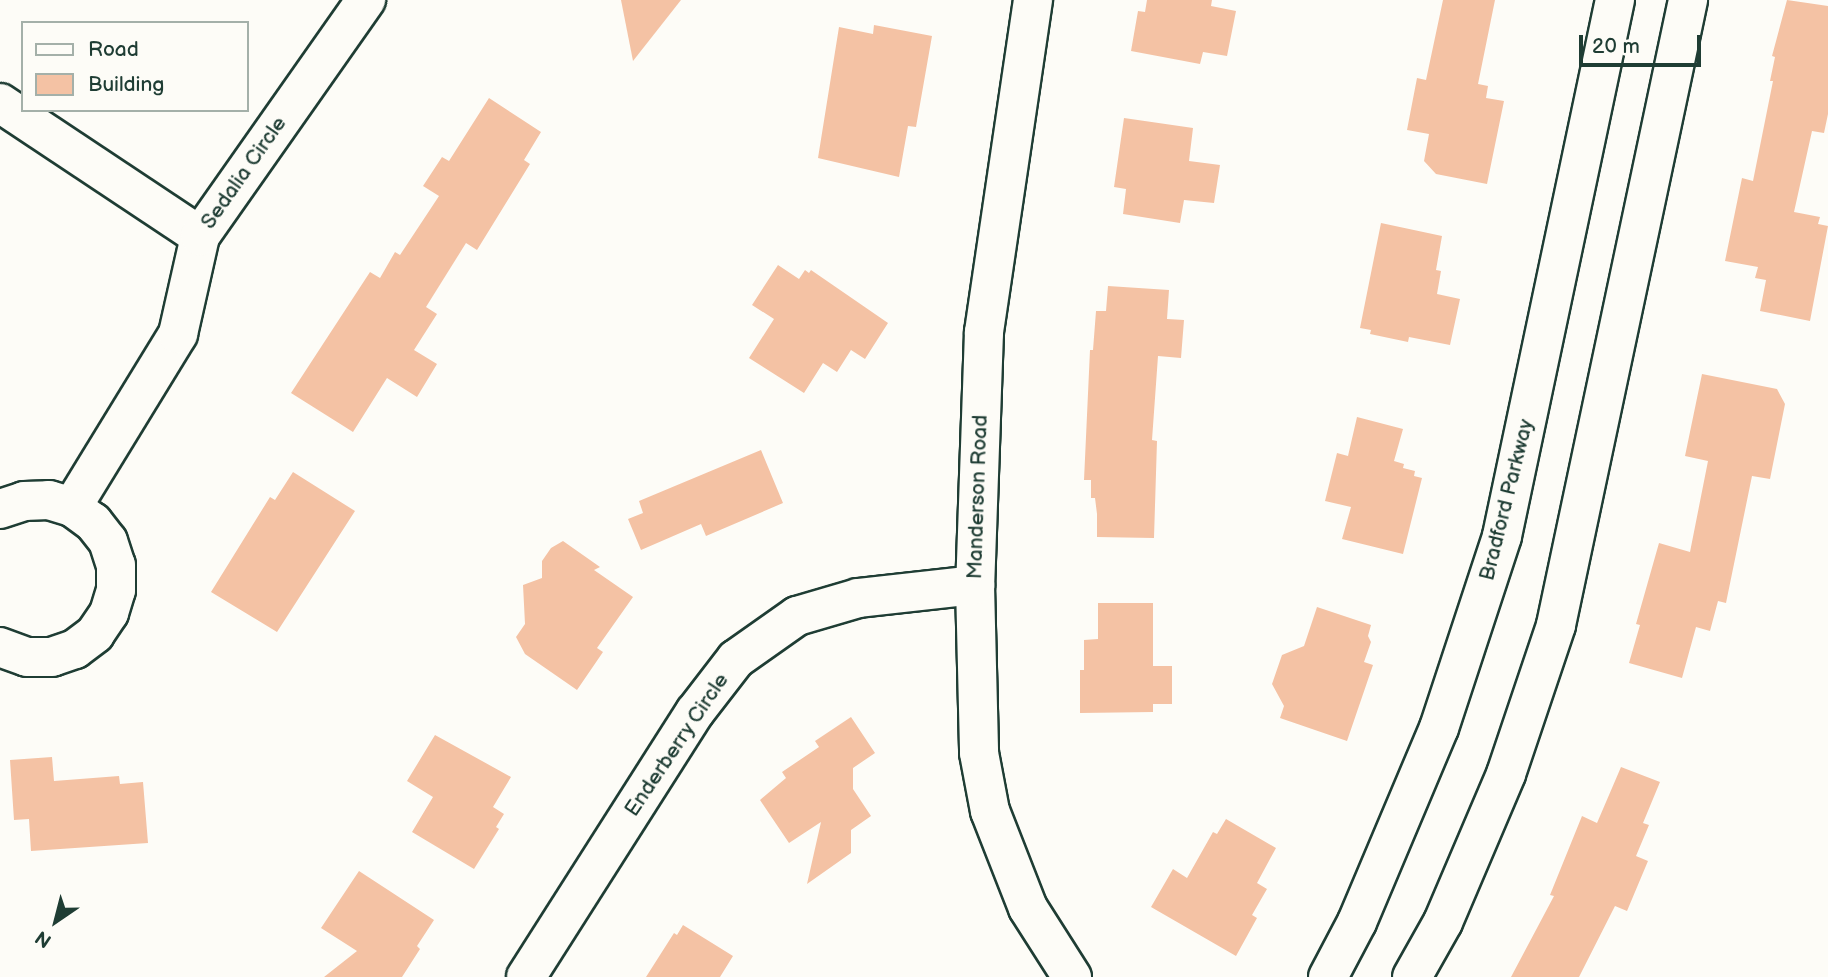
<!DOCTYPE html>
<html>
<head>
<meta charset="utf-8">
<style>
  body { margin:0 }
  #map { position:relative; width:1828px; height:977px; overflow:hidden; background:#fdfcf7; font-family:"Balsamiq Sans",sans-serif }
  div>[style] { position:absolute }
  .building>* { inset:0; background:#f4c2a4 }
  .roads { filter:drop-shadow(2px 0 #1f3d34) drop-shadow(-2px 0 #1f3d34) drop-shadow(0 2px #1f3d34) drop-shadow(0 -2px #1f3d34) }
  .minor>* { height:38px; margin:-19px; padding:0 19px; transform-origin:19px; border-radius:19px; background:#fdfcf7 }
  span { translate:-50% -50%; white-space:nowrap; text-align:center; line-height:1.15; -webkit-text-stroke:6px #fdfcf7; paint-order:stroke }
  .street-label { font-size:21px; color:#1f3d34 }
  .legend { position:absolute; left:21px; top:21px; width:228px; height:91px; box-sizing:border-box; background:#fdfcf7; border:2px solid #a4b0a9; margin:0; padding:9px 12px; list-style:none; font-size:21px; color:#1f3d34 }
  .legend li { display:flex; align-items:center; gap:14px; height:35px }
  .legend b { width:35px; border:2px solid #a4b0a9 }
  .north { position:absolute; left:21px; top:886px; width:70px; height:70px; -webkit-text-stroke:5px #fdfcf7; paint-order:stroke; rotate:215deg; font-size:19px; font-weight:700; line-height:28px; text-align:center; color:#1f3d34 }
  .north::after { content:''; display:block; margin:auto; width:24px; height:32px; background:#1f3d34; clip-path:polygon(50% 0,100% 100%,50% 72%,0 100%) }
  .scale { position:absolute; left:1579px; top:35px; width:122px; height:32px; box-sizing:border-box; border:4px solid #1f3d34; border-top:0; padding-left:9px; font-size:21px; line-height:24px; white-space:nowrap; color:#1f3d34; -webkit-text-stroke:5px #fdfcf7; paint-order:stroke }
</style>
</head>
<body>
<div id="map">
  <div class="building">
    <i style="clip-path:polygon(621px 0,681px 0,633px 61px)"></i>
    <i style="clip-path:polygon(1147px 0,1212px 0,1211px 6px,1236px 11px,1227px 56px,1203px 52px,1200px 64px,1131px 51px,1138px 11px,1145px 12px)"></i>
    <i style="clip-path:polygon(1443px 0,1495px 0,1478px 84px,1488px 86px,1486px 98px,1504px 101px,1487px 184px,1436px 174px,1424px 161px,1429px 134px,1407px 130px,1417px 78px,1426px 80px)"></i>
    <i style="clip-path:polygon(1787px 0,1828px 6px,1828px 114px,1824px 133px,1812px 131px,1794px 212px,1820px 217px,1818px 224px,1828px 226px,1810px 321px,1760px 311px,1766px 280px,1755px 278px,1758px 267px,1725px 261px,1742px 178px,1753px 181px,1773px 81px,1770px 81px,1775px 57px,1772px 56px)"></i>
    <i style="clip-path:polygon(874px 25px,932px 36px,916px 127px,908px 126px,899px 177px,818px 158px,839px 27px,873px 34px)"></i>
    <i style="clip-path:polygon(489px 98px,541px 132px,524px 160px,530px 164px,477px 250px,466px 243px,426px 307px,437px 314px,414px 350px,437px 364px,417px 397px,387px 378px,353px 432px,291px 393px,370px 272px,380px 278px,395px 252px,400px 255px,439px 196px,423px 186px,442px 157px,449px 161px)"></i>
    <i style="clip-path:polygon(1124px 118px,1193px 128px,1189px 161px,1220px 165px,1214px 203px,1184px 200px,1180px 223px,1123px 214px,1126px 189px,1114px 187px)"></i>
    <i style="clip-path:polygon(1381px 223px,1442px 236px,1436px 270px,1441px 271px,1437px 294px,1460px 299px,1450px 345px,1409px 337px,1408px 342px,1370px 334px,1371px 330px,1360px 328px)"></i>
    <i style="clip-path:polygon(778px 265px,799px 279px,805px 270px,809px 273px,811px 270px,888px 323px,865px 359px,851px 350px,837px 372px,823px 363px,804px 393px,749px 358px,774px 319px,752px 305px)"></i>
    <i style="clip-path:polygon(1108px 286px,1169px 290px,1167px 319px,1184px 320px,1181px 358px,1158px 356px,1152px 440px,1157px 441px,1154px 538px,1097px 537px,1097px 514px,1095px 498px,1091px 498px,1091px 480px,1084px 480px,1090px 350px,1093px 350px,1096px 311px,1106px 311px)"></i>
    <i style="clip-path:polygon(1702px 374px,1777px 389px,1785px 404px,1770px 479px,1752px 476px,1726px 603px,1718px 601px,1710px 631px,1696px 627px,1682px 678px,1629px 663px,1640px 625px,1636px 624px,1659px 543px,1690px 552px,1708px 461px,1685px 456px)"></i>
    <i style="clip-path:polygon(1357px 417px,1403px 429px,1394px 461px,1404px 464px,1403px 468px,1415px 471px,1414px 476px,1422px 478px,1403px 554px,1342px 539px,1351px 507px,1325px 501px,1337px 453px,1348px 456px)"></i>
    <i style="clip-path:polygon(761px 450px,783px 503px,706px 536px,701px 524px,641px 550px,628px 519px,643px 513px,639px 501px)"></i>
    <i style="clip-path:polygon(293px 472px,355px 511px,277px 632px,211px 592px,270px 497px,275px 500px)"></i>
    <i style="clip-path:polygon(563px 541px,600px 567px,594px 570px,633px 597px,597px 648px,603px 652px,577px 690px,525px 654px,516px 637px,525px 624px,523px 585px,542px 578px,542px 561px,551px 548px)"></i>
    <i style="clip-path:polygon(1098px 603px,1153px 603px,1153px 666px,1172px 666px,1172px 704px,1153px 704px,1153px 712px,1080px 713px,1080px 670px,1084px 670px,1084px 640px,1098px 639px)"></i>
    <i style="clip-path:polygon(1317px 607px,1371px 625px,1368px 636px,1371px 642px,1364px 662px,1373px 665px,1347px 741px,1280px 718px,1284px 706px,1272px 684px,1282px 655px,1304px 646px)"></i>
    <i style="clip-path:polygon(851px 717px,875px 753px,853px 768px,853px 789px,871px 816px,851px 830px,851px 853px,807px 884px,821px 822px,789px 843px,760px 800px,786px 778px,782px 772px,819px 747px,815px 741px)"></i>
    <i style="clip-path:polygon(435px 735px,511px 777px,493px 807px,504px 814px,496px 827px,499px 829px,474px 869px,412px 832px,433px 797px,407px 781px)"></i>
    <i style="clip-path:polygon(52px 757px,54px 781px,119px 776px,120px 784px,143px 782px,148px 843px,31px 851px,29px 819px,14px 820px,10px 760px)"></i>
    <i style="clip-path:polygon(1621px 767px,1660px 782px,1643px 823px,1649px 825px,1636px 856px,1648px 861px,1627px 911px,1615px 906px,1579px 977px,1511px 977px,1554px 896px,1550px 895px,1582px 816px,1597px 823px)"></i>
    <i style="clip-path:polygon(1226px 819px,1276px 848px,1257px 883px,1267px 889px,1252px 915px,1257px 918px,1236px 956px,1151px 907px,1173px 869px,1187px 878px,1213px 832px,1217px 834px)"></i>
    <i style="clip-path:polygon(359px 871px,434px 920px,417px 946px,420px 949px,402px 977px,324px 977px,357px 951px,321px 928px)"></i>
    <i style="clip-path:polygon(683px 925px,733px 956px,720px 977px,646px 977px,674px 933px,677px 935px)"></i>
  </div>
  <div class="roads">
    <div class="minor">
      <i style="left:1033px;top:0;width:336px;rotate:98.4deg"></i>
      <i style="left:984px;top:332px;width:253px;rotate:92deg"></i>
      <i style="left:975px;top:585px;width:168px;rotate:88.6deg"></i>
      <i style="left:979px;top:753px;width:59px;rotate:79.3deg"></i>
      <i style="left:990px;top:811px;width:104px;rotate:68.6deg"></i>
      <i style="left:1028px;top:908px;width:82px;rotate:57.5deg"></i>
      <i style="left:0;top:103px;width:240px;rotate:33.6deg"></i>
      <i style="left:72px;top:507px;width:203px;rotate:-58.5deg"></i>
      <i style="left:178px;top:334px;width:100px;rotate:-77.3deg"></i>
      <i style="left:200px;top:236px;width:289px;rotate:-54.9deg"></i>
      <i style="left:0;top:509px;width:25px;rotate:-18deg"></i>
      <i style="left:24px;top:501px;width:25px;rotate:-2deg"></i>
      <i style="left:49px;top:500px;width:24px;rotate:17deg"></i>
      <i style="left:72px;top:507px;width:26px;rotate:36deg"></i>
      <i style="left:93px;top:522px;width:24px;rotate:52deg"></i>
      <i style="left:108px;top:541px;width:25px;rotate:72deg"></i>
      <i style="left:116px;top:565px;width:25px;rotate:90deg"></i>
      <i style="left:116px;top:590px;width:24px;rotate:107deg"></i>
      <i style="left:109px;top:613px;width:25px;rotate:124deg"></i>
      <i style="left:95px;top:634px;width:25px;rotate:143deg"></i>
      <i style="left:75px;top:649px;width:24px;rotate:161deg"></i>
      <i style="left:52px;top:657px;width:25px;rotate:180deg"></i>
      <i style="left:27px;top:657px;width:29px;rotate:-160deg"></i>
      <i style="left:526px;top:977px;width:314px;rotate:-57.5deg"></i>
      <i style="left:695px;top:712px;width:67px;rotate:-52.3deg"></i>
      <i style="left:736px;top:659px;width:75px;rotate:-35.2deg"></i>
      <i style="left:797px;top:616px;width:64px;rotate:-16.4deg"></i>
      <i style="left:858px;top:598px;width:118px;rotate:-6.3deg"></i>
      <i style="left:1328px;top:977px;width:62px;rotate:-62.2deg"></i>
      <i style="left:1357px;top:922px;width:211px;rotate:-67.1deg"></i>
      <i style="left:1439px;top:728px;width:202px;rotate:-71.8deg"></i>
      <i style="left:1502px;top:536px;width:548px;rotate:-78.1deg"></i>
      <i style="left:1412px;top:977px;width:63px;rotate:-60.6deg"></i>
      <i style="left:1443px;top:922px;width:161px;rotate:-66.9deg"></i>
      <i style="left:1506px;top:774px;width:157px;rotate:-71.4deg"></i>
      <i style="left:1556px;top:625px;width:639px;rotate:-78.07deg"></i>
    </div>
  </div>
  <div class="street-label">
    <span style="left:244px;top:173px;rotate:-55deg">Sedalia Circle</span>
    <span style="left:978px;top:497px;rotate:-88deg">Manderson Road</span>
    <span style="left:1507px;top:500px;rotate:-76deg">Bradford Parkway</span>
    <span style="left:677px;top:745px;rotate:-56deg">Enderberry Circle</span>
  </div>
  <ul class="legend">
  <li><b style="height:9px;background:#fdfcf7"></b>Road</li>
  <li><b style="height:19px;background:#f4c2a4"></b>Building</li>
  </ul>
  <div class="north">N</div>
  <div class="scale">20 m</div>
</div>
</body>
</html>
